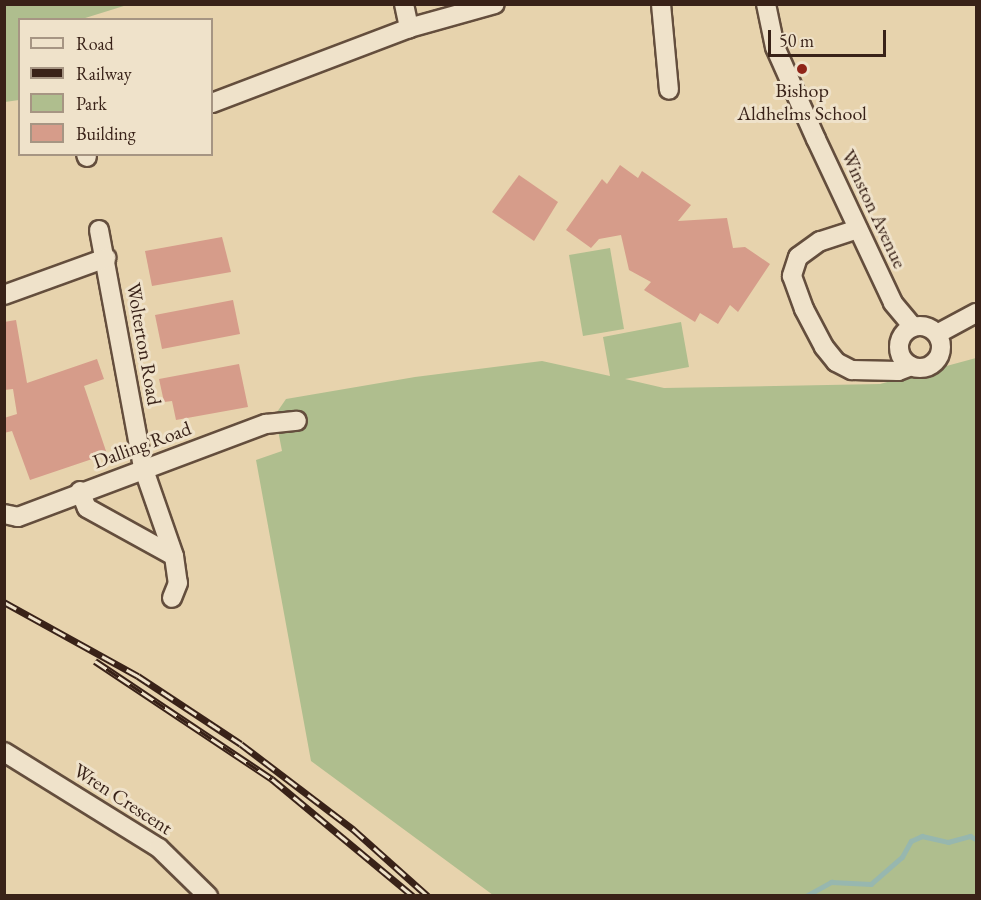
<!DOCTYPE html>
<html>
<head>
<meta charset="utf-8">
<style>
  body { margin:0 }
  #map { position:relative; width:981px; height:900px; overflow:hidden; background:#e7d3ad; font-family:"EB Garamond",serif }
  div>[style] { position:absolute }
  .green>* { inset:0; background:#afbe8e }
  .stream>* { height:4.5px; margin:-2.25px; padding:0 2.25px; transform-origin:2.25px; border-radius:2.25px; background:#97b7af }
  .building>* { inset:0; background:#d69c8a }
  .roads { filter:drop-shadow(2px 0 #644e3d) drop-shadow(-2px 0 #644e3d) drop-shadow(0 2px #644e3d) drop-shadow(0 -2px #644e3d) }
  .minor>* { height:18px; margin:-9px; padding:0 9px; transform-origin:9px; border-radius:9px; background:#efe2ca }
  .minor>.ring { margin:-9px; padding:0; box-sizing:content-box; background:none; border:18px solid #efe2ca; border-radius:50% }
  .rail>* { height:7px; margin-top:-3.5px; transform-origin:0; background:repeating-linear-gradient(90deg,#efe2ca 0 14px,#392218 0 28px); box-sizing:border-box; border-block:2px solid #392218 }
  .dots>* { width:16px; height:16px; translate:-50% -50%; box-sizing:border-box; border:3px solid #efe2ca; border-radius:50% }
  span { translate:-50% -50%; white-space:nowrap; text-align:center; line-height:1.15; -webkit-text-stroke:6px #efe2ca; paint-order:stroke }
  .poi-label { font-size:20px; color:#392218 }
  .street-label { font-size:20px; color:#392218 }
  .frame { position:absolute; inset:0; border:6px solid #392218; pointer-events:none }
  .legend { position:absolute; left:18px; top:18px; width:195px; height:138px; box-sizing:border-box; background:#efe2ca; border:2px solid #a69583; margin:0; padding:8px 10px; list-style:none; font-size:18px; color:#392218 }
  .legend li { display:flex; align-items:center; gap:12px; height:30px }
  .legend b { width:30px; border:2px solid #a69583 }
  .scale { position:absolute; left:768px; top:30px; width:118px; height:27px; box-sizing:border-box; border:3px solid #392218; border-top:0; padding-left:8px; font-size:18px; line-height:21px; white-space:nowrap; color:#392218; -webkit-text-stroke:4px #efe2ca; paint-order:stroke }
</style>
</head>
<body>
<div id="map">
  <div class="green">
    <i style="clip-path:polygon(5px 4px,127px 4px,127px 5px,82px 19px,20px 20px,19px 100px,5px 102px)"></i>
    <i style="clip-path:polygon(610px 248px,624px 329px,583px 336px,569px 255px)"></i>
    <i style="clip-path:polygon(681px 322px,689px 367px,625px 379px,664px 388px,880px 384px,976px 358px,976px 895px,493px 895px,311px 761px,256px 460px,282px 451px,275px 415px,286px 399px,415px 377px,542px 361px,610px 376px,603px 337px)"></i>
  </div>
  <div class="stream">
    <i style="left:806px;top:896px;width:29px;rotate:-29deg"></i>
    <i style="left:831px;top:882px;width:40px;rotate:2.9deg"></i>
    <i style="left:871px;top:884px;width:41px;rotate:-41.1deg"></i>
    <i style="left:902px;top:857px;width:18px;rotate:-61deg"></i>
    <i style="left:911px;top:841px;width:12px;rotate:-24deg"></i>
    <i style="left:922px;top:836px;width:27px;rotate:13deg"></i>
    <i style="left:948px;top:842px;width:23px;rotate:-15deg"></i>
    <i style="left:970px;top:836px;width:7px;rotate:27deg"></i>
  </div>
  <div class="building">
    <i style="clip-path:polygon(620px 165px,638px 178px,642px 171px,691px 205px,678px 221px,727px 218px,733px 248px,745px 247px,770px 264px,738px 312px,730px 305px,718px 324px,700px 313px,695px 322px,644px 290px,651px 282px,629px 270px,621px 235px,599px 239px,591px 248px,566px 230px,602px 179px,607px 184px)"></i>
    <i style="clip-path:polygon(519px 175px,558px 202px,534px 241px,492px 212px)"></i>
    <i style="clip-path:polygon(222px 237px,231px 272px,152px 286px,145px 251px)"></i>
    <i style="clip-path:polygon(233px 300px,240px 334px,162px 349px,155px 315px)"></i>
    <i style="clip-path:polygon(16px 320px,27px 383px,97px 359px,104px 379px,84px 386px,107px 454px,30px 480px,12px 431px,4px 433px,4px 418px,17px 414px,13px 389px,4px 390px,4px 322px)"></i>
    <i style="clip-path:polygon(239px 364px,248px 407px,176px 420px,172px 401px,164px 402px,159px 379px)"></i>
  </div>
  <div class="roads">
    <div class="minor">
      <i style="left:404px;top:4px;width:25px;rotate:78deg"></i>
      <i style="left:661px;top:4px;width:86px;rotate:84.7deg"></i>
      <i style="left:766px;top:4px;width:44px;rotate:78.2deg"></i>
      <i style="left:775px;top:47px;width:101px;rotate:66deg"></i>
      <i style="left:816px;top:139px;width:181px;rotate:64.8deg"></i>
      <i style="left:893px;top:303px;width:31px;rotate:50deg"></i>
      <i style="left:212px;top:103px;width:211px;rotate:-20.8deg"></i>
      <i style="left:409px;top:28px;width:89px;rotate:-15.6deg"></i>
      <i style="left:86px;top:154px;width:3px;rotate:72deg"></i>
      <i style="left:858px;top:229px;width:40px;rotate:162deg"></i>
      <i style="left:820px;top:241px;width:27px;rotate:144deg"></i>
      <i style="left:798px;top:257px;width:20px;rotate:108deg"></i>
      <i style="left:792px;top:276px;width:35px;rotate:70deg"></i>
      <i style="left:804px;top:309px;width:43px;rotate:62.2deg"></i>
      <i style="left:824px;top:347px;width:19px;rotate:51deg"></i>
      <i style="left:836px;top:362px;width:18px;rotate:27deg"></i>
      <i style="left:852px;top:370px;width:46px;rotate:1.2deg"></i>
      <i style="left:898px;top:371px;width:14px;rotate:-21deg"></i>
      <i style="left:99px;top:230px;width:241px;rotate:79.5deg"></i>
      <i style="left:143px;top:467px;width:94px;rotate:70.8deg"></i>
      <i style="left:174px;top:556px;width:27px;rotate:82deg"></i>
      <i style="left:178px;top:583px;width:16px;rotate:112deg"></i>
      <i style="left:4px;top:295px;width:109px;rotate:-19.9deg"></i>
      <i class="ring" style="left:899px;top:326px;width:24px;height:24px"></i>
      <i style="left:937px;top:334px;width:44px;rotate:-28.3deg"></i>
      <i style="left:80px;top:491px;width:18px;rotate:68deg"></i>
      <i style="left:87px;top:508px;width:99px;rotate:28.9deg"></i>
      <i style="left:4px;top:514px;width:14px;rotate:12deg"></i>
      <i style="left:18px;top:517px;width:265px;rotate:-20.6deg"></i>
      <i style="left:266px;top:424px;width:31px;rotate:-6deg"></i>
      <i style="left:4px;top:752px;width:182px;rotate:31.8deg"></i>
      <i style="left:159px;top:848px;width:69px;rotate:44.4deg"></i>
    </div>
  </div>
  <div class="rail">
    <i style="left:4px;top:602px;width:153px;rotate:28.9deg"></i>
    <i style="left:138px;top:676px;width:123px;rotate:33.4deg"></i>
    <i style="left:241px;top:744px;width:141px;rotate:37.2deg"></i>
    <i style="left:353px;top:829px;width:101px;rotate:41.8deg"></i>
    <i style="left:95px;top:661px;width:213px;rotate:33.7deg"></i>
    <i style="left:272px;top:779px;width:183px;rotate:39.7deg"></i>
  </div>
  <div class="dots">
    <i style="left:802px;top:69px;background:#8f2418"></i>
  </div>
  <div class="poi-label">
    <span style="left:802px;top:102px">Bishop<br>Aldhelms School</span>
  </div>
  <div class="street-label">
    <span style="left:874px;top:209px;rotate:65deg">Winston Avenue</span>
    <span style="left:144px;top:344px;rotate:80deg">Wolterton Road</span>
    <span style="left:142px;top:445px;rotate:-20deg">Dalling Road</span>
    <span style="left:123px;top:799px;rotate:33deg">Wren Crescent</span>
  </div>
  <div class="frame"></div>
  <ul class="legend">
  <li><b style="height:8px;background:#efe2ca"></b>Road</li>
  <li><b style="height:8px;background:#392218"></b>Railway</li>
  <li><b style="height:16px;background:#afbe8e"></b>Park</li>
  <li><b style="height:16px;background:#d69c8a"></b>Building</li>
  </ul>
  <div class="scale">50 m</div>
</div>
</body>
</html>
